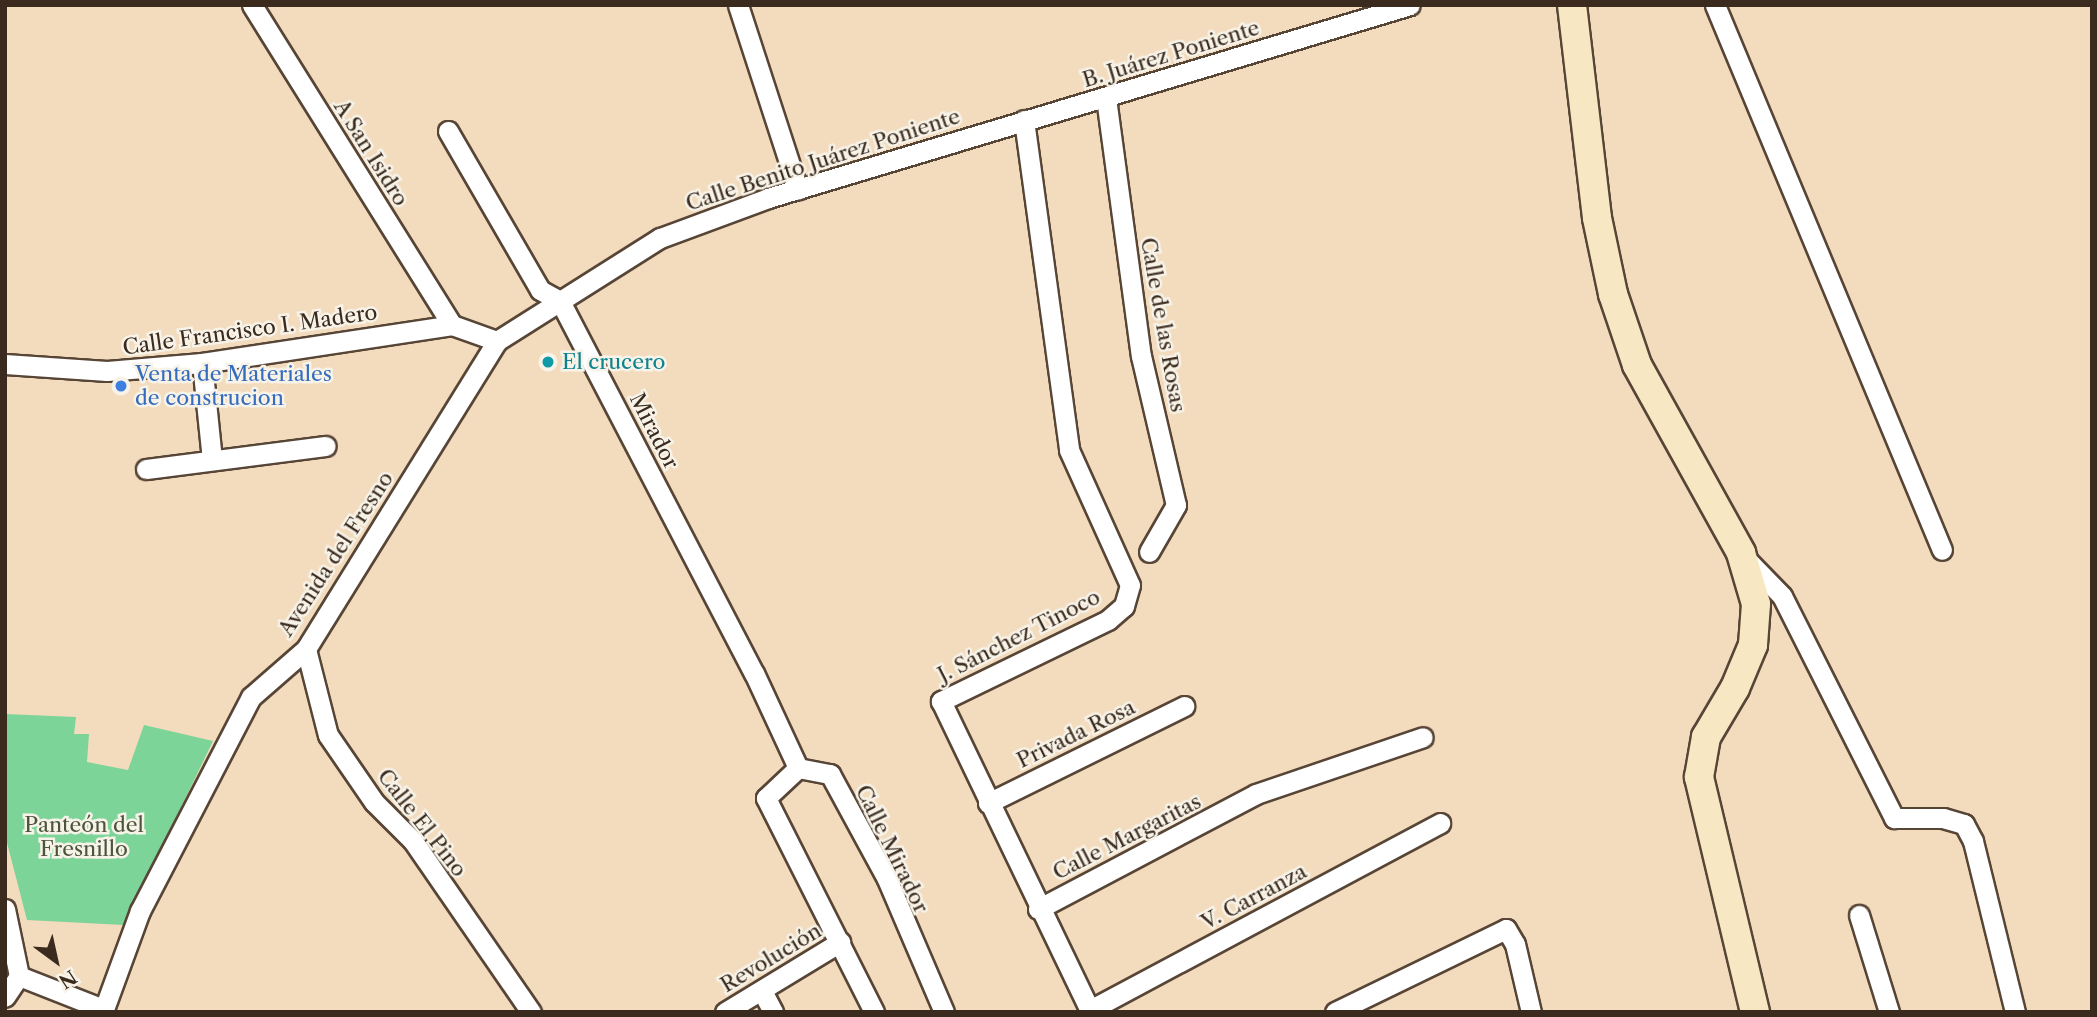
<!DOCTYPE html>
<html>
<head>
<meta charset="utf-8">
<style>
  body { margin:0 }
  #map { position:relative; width:2097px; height:1017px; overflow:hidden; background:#f3dbbe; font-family:"Libre Caslon Text",serif }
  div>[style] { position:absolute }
  .green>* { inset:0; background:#7dd498 }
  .roads { filter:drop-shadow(2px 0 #574536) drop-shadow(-2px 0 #574536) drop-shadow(0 2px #574536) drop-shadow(0 -2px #574536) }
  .minor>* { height:19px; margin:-9.5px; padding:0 9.5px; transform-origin:9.5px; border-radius:9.5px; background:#fff }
  .secondary>* { height:28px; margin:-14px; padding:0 14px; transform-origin:14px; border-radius:14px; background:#f7e8c3 }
  .dots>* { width:19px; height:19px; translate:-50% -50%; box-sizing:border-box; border:4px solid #f7f3e8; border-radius:50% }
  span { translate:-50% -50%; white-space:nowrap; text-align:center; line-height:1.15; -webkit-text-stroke:5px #f7f3e8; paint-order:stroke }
  .street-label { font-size:21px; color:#3b2a1e }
  .culture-label { font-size:21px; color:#0d838f }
  .left { translate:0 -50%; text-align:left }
  .shop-label { font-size:21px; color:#366cbe }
  .park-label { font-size:21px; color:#4c543c }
  .frame { position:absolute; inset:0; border:7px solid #3b2a1e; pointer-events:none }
  .north { position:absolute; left:21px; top:926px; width:70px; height:70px; -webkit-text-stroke:5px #f7f3e8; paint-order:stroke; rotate:147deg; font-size:19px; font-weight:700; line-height:28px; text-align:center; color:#3b2a1e }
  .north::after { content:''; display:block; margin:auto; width:24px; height:32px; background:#3b2a1e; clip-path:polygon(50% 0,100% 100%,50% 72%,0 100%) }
</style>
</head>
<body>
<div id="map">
  <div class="green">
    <i style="clip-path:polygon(5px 714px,76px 717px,74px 734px,89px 734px,87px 762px,128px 770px,144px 725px,213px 741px,124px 925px,27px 920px,5px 835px)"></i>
  </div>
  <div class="roads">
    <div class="minor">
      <i style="left:252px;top:5px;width:377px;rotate:58deg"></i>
      <i style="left:738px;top:5px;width:194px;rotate:72deg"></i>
      <i style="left:1715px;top:5px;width:590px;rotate:67.39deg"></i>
      <i style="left:1106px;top:98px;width:260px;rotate:82.3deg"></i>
      <i style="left:1141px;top:356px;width:153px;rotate:76.8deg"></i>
      <i style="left:1176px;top:505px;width:54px;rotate:119.9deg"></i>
      <i style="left:1024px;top:120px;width:333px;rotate:82.2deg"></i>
      <i style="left:1069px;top:450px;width:148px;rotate:65.7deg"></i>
      <i style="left:1130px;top:585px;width:22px;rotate:106deg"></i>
      <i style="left:1124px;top:606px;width:21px;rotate:139deg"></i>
      <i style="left:1108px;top:620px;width:186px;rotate:154.1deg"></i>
      <i style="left:941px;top:701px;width:345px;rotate:64.3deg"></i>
      <i style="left:448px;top:131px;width:184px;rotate:59.9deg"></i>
      <i style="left:540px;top:290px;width:23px;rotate:29deg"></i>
      <i style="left:560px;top:301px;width:420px;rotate:62.5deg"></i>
      <i style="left:754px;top:673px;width:105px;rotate:65.1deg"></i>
      <i style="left:202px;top:363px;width:97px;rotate:84.1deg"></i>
      <i style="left:5px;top:364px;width:102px;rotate:3.9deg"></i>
      <i style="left:107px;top:371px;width:95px;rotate:-4.8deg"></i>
      <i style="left:202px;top:363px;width:253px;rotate:-8.6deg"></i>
      <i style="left:452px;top:325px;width:48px;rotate:19.6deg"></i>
      <i style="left:146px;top:469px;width:181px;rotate:-7.3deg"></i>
      <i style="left:1744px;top:557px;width:54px;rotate:45.7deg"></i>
      <i style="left:1782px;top:596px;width:249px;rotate:63.2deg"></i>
      <i style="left:1894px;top:818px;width:49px"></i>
      <i style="left:1943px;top:818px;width:22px;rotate:16deg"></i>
      <i style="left:1964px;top:824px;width:19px;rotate:62deg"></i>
      <i style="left:1973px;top:841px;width:176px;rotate:76.2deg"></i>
      <i style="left:306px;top:649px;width:89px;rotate:75.7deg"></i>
      <i style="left:328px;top:735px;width:81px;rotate:55.5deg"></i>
      <i style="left:374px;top:802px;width:55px;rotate:45deg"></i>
      <i style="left:413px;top:841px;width:208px;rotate:55.4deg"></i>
      <i style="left:798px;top:768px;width:33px;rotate:11deg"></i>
      <i style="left:830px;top:774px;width:119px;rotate:61.5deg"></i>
      <i style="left:887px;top:879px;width:145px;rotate:66.8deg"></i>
      <i style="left:798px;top:768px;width:44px;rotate:136.8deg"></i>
      <i style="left:766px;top:798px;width:240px;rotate:63.2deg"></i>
      <i style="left:988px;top:803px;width:219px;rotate:-26.3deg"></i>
      <i style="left:5px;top:909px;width:68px;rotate:78.2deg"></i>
      <i style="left:19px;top:976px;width:25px;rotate:124deg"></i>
      <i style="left:1038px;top:909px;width:246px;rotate:-27.8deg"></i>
      <i style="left:1256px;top:794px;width:176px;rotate:-18.8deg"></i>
      <i style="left:1859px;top:915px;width:102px;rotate:72.8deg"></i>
      <i style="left:19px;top:976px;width:90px;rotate:21.4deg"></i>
      <i style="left:762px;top:991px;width:24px;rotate:62deg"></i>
      <i style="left:1090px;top:1010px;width:397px;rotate:-28.1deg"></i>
      <i style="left:103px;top:1012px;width:108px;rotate:-69.9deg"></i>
      <i style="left:140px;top:911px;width:241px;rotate:-62.6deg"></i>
      <i style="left:251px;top:697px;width:73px;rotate:-41.1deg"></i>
      <i style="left:306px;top:649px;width:362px;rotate:-58.2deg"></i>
      <i style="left:497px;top:341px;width:193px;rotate:-32.3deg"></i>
      <i style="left:660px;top:238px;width:115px;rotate:-20.3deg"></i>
      <i style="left:768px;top:198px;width:670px;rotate:-16.73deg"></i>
      <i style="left:725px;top:1012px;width:135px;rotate:-31.3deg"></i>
      <i style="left:1335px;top:1012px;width:190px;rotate:-25.9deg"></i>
      <i style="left:1506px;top:929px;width:17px;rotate:59deg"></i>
      <i style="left:1515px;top:944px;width:70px;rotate:76.8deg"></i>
    </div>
    <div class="secondary">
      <i style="left:1572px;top:5px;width:214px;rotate:83.3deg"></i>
      <i style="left:1597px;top:218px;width:78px;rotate:78.1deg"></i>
      <i style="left:1613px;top:294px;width:75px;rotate:71.3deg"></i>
      <i style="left:1637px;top:365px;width:215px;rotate:61deg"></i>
      <i style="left:1741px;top:553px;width:53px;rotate:73.6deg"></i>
      <i style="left:1756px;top:604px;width:41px;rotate:94.2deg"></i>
      <i style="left:1753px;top:645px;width:47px;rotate:112.7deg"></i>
      <i style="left:1735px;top:688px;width:57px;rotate:120.6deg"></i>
      <i style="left:1706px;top:737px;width:41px;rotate:99.9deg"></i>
      <i style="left:1699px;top:777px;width:242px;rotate:76.6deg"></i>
    </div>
  </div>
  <div class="dots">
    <i style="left:548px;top:362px;background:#0f9aa8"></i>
    <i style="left:121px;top:386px;background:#3f7fe0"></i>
  </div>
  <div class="street-label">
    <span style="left:1171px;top:54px;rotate:-17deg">B. Juárez Poniente</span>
    <span style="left:371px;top:153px;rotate:58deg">A San Isidro</span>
    <span style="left:823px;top:160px;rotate:-18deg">Calle Benito Juárez Poniente</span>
    <span style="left:1163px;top:325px;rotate:80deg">Calle de las Rosas</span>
    <span style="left:250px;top:330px;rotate:-8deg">Calle Francisco I. Madero</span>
    <span style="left:654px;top:431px;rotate:63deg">Mirador</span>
    <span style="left:336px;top:554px;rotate:-57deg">Avenida del Fresno</span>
    <span style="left:1019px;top:636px;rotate:-27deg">J. Sánchez Tinoco</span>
    <span style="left:1076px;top:734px;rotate:-26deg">Privada Rosa</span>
    <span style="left:422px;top:823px;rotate:52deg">Calle El Pino</span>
    <span style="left:1127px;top:837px;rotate:-27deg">Calle Margaritas</span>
    <span style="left:892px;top:849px;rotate:64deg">Calle Mirador</span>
    <span style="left:1254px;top:897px;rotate:-28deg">V. Carranza</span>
    <span style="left:771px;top:958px;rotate:-31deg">Revolución</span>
  </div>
  <div class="culture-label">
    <span class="left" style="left:562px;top:362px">El crucero</span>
  </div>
  <div class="shop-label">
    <span class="left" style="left:135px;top:386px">Venta de Materiales<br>de construcion</span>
  </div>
  <div class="park-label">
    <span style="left:84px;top:837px">Panteón del<br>Fresnillo</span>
  </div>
  <div class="frame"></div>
  <div class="north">N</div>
</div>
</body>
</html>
